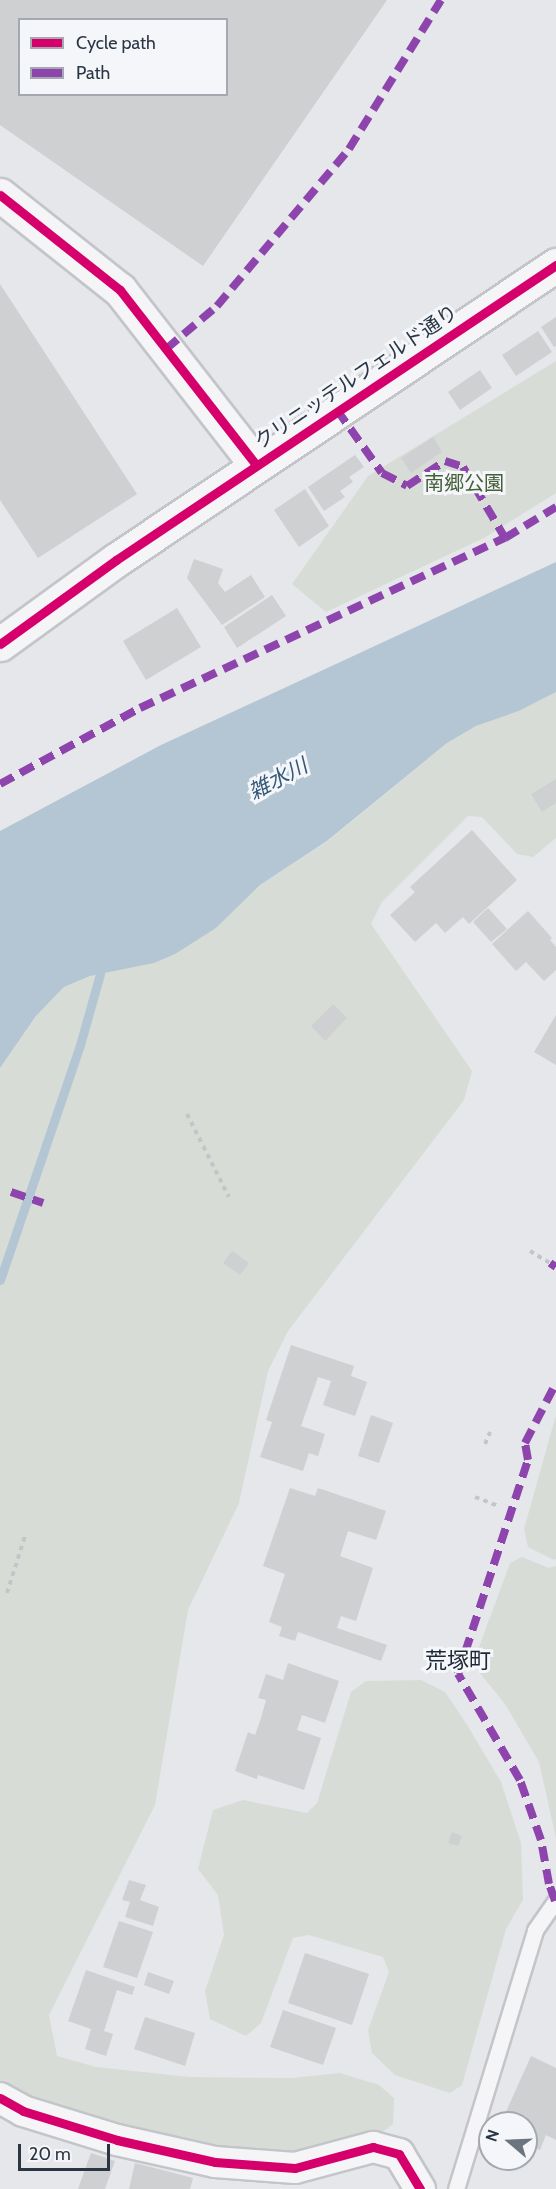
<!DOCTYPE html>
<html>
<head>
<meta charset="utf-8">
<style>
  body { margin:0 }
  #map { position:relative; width:556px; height:2189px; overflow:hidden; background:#e5e7ea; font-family:Cabin,"Noto Sans JP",sans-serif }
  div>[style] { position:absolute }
  .green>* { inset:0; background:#d7ddd6 }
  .water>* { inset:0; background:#b4c6d4 }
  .stream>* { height:9px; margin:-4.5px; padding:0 4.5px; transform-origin:4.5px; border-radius:4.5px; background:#b4c6d4 }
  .building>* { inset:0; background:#ced0d2 }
  .path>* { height:4px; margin-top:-2px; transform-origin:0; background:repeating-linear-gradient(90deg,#c3c6c9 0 4.5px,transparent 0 9px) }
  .roads { filter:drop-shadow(2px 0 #c3c5c8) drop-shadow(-2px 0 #c3c5c8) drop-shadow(0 2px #c3c5c8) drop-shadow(0 -2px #c3c5c8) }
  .service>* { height:15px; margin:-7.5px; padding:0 7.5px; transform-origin:7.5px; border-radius:7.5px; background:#f5f5f7 }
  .minor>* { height:30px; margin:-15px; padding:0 15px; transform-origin:15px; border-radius:15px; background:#f5f5f7 }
  .tertiary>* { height:33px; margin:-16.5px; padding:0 16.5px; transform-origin:16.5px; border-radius:16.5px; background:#f5f5f7 }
  .quiet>* { height:8px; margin-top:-4px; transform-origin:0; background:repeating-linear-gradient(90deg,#8e44ad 0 15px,transparent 0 23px) }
  .cycleway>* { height:9px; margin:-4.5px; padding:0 4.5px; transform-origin:4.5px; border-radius:4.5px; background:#d6006c }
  span { translate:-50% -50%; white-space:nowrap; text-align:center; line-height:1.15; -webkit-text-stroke:6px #f4f6f9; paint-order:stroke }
  .street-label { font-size:20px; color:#2b3644 }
  .park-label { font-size:20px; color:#445f39 }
  .water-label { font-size:21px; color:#355978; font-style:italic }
  .quarter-label { font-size:22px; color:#1d2735 }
  .legend { position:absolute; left:18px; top:18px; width:210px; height:78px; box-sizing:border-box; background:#f4f6f9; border:2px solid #a4a9b1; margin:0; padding:8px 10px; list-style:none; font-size:18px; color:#2b3644 }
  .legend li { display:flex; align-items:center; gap:12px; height:30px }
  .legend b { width:30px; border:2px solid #a4a9b1 }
  .north { position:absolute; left:478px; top:2111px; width:60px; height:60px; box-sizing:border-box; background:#f4f6f9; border:2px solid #a4a9b1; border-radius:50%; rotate:289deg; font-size:16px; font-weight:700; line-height:24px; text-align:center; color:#2b3644 }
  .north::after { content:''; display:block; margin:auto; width:21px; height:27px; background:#6c747e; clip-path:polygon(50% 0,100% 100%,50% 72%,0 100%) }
  .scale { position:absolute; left:18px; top:2144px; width:92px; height:27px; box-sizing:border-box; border:3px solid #2b3644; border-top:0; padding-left:8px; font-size:18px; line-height:21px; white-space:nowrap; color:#2b3644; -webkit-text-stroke:4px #f4f6f9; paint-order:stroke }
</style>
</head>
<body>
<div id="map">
  <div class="green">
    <i style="clip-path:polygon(556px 361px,556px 493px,484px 538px,326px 612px,292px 584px,368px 476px)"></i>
    <i style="clip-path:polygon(556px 692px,556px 838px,533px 857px,517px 854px,482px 817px,468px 816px,382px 902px,371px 924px,472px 1071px,464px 1100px,288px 1331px,268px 1371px,239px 1503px,188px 1610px,155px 1805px,49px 2015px,57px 2056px,96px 2067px,190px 2077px,292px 2078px,340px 2073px,379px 2085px,394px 2098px,393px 2124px,379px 2135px,299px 2150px,211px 2150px,124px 2134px,20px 2097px,0 2084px,0 1068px,36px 1016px,64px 987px,90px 976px,143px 965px,216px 928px,260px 885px,328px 841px,447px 743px,476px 726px,519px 711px)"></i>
    <i style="clip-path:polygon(556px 1415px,556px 1559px,554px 1560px,528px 1547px,524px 1529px)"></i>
    <i style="clip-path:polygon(522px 1557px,549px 1568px,556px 1566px,556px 1838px,539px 1762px,505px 1704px,479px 1672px,475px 1658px,510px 1563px)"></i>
    <i style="clip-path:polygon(421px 1680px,445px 1692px,466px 1723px,501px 1782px,521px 1843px,523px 1900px,506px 1929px,462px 2085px,450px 2093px,395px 2075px,372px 2053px,368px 2030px,389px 1972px,383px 1957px,309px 1935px,293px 1938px,261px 2023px,246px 2036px,210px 2019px,205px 1991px,224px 1935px,218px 1895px,198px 1869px,213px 1810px,243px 1800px,307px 1813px,317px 1803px,351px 1692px,366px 1681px)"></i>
  </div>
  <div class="water">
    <i style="clip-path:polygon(556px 562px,556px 692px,519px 711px,476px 726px,447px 743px,327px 841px,260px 885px,216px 928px,175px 954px,154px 963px,90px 976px,64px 987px,36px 1016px,0 1068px,0 831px,161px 745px)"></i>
  </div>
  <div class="stream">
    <i style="left:0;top:1280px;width:248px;rotate:-71.2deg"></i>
    <i style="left:80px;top:1045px;width:74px;rotate:-74.3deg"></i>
  </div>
  <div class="building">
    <i style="clip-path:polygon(evenodd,0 0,387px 0,203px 266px,0 125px,0 0,20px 20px,226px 20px,226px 94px,20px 94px,20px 20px)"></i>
    <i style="clip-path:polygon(0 284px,137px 494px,38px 558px,0 500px)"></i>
    <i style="clip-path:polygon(556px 317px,556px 346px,554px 347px,541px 327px)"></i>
    <i style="clip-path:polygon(538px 331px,552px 352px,516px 376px,502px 355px)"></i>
    <i style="clip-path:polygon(480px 370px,492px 388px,460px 410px,448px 392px)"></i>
    <i style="clip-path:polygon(433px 437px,442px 452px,411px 473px,401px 458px)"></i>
    <i style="clip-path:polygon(355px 455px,364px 467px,349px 477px,353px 482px,340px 491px,345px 497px,324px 511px,308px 487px)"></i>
    <i style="clip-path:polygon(305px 489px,329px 526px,299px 547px,274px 510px)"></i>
    <i style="clip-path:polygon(194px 559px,223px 569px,218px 583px,225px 592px,251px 575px,265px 597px,222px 625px,187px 578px)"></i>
    <i style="clip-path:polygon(272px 595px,286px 616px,237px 648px,224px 627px)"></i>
    <i style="clip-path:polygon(177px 608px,201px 647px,146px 680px,123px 641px)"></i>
    <i style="clip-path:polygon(556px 779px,556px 803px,542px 812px,531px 794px)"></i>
    <i style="clip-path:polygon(472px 830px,517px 880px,469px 924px,463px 917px,445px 933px,436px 923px,415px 942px,390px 915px,415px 892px,410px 887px)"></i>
    <i style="clip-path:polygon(488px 908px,507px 929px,491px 942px,473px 922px)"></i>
    <i style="clip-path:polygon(528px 911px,552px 938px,550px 940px,556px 947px,556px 970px,544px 981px,526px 962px,516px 971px,492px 944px)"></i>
    <i style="clip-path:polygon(333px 1004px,347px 1018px,325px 1041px,311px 1026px)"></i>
    <i style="clip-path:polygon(556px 1015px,556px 1065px,534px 1052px)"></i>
    <i style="clip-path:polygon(232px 1251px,249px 1263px,240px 1275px,223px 1263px)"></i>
    <i style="clip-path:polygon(291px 1345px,354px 1366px,351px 1376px,367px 1382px,355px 1416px,323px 1405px,331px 1381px,318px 1377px,301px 1426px,325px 1434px,318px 1456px,309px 1453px,303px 1471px,260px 1457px,272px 1422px,266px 1420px)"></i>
    <i style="clip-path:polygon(371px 1415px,393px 1423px,379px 1463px,358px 1456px)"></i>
    <i style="clip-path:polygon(290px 1488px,315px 1496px,318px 1488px,386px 1511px,376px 1540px,348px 1531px,340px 1556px,373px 1568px,356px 1621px,341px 1616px,337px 1628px,387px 1645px,381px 1661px,298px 1632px,295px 1641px,279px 1636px,282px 1627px,269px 1622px,285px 1574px,263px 1566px)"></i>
    <i style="clip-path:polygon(288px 1663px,339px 1681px,325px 1723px,302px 1715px,297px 1730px,321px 1738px,304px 1790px,258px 1775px,257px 1779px,235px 1771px,248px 1732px,255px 1735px,261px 1718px,266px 1700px,258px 1698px,266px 1674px,283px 1680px)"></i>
    <i style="clip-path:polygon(452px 1832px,462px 1836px,458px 1846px,448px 1843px)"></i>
    <i style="clip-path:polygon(129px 1880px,146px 1885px,140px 1900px,159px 1907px,153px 1926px,125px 1917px,130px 1902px,122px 1900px)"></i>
    <i style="clip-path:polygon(119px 1921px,153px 1932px,137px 1978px,103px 1967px)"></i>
    <i style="clip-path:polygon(305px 1953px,369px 1974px,352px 2025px,288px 2003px)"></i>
    <i style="clip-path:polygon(86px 1970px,135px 1987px,132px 1995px,117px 1990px,104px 2031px,113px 2034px,106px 2056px,85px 2049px,91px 2029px,68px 2021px)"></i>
    <i style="clip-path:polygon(148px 1972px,174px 1981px,169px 1994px,144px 1985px)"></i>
    <i style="clip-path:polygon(283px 2010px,336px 2028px,323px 2065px,270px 2047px)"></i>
    <i style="clip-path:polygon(145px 2017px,195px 2033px,185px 2066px,134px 2049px)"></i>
    <i style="clip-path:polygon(531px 2056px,556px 2068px,556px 2140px,546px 2135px,540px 2150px,526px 2144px,526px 2123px,501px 2123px)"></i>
    <i style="clip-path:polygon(91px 2153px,115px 2161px,105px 2189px,78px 2189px)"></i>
    <i style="clip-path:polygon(135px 2163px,193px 2178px,190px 2189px,129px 2189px)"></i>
  </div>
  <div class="path">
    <i style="left:187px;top:1114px;width:93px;rotate:63.2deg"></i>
    <i style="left:530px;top:1251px;width:23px;rotate:31deg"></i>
    <i style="left:485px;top:1444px;width:13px;rotate:-67deg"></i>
    <i style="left:475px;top:1497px;width:26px;rotate:21deg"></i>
    <i style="left:7px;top:1593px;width:60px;rotate:-72.5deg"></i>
  </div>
  <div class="roads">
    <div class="service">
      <i style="left:456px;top:2189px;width:271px;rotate:-73deg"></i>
      <i style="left:535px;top:1930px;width:37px;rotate:-55deg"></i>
    </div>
    <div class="minor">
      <i style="left:0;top:2098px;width:26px;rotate:29deg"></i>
      <i style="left:23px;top:2111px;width:98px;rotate:17.1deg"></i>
      <i style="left:117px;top:2140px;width:100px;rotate:12.7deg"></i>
      <i style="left:215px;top:2162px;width:80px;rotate:4.3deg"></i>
      <i style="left:295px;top:2168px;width:81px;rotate:-15.1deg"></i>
      <i style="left:373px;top:2147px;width:27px;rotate:15deg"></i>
      <i style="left:399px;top:2154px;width:41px;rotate:59deg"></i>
    </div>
    <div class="tertiary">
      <i style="left:0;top:195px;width:153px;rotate:38.4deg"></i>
      <i style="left:120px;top:290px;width:222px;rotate:52.1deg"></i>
      <i style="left:0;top:644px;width:143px;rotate:-35.9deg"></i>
      <i style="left:116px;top:560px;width:530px;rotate:-33.84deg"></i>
    </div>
  </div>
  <div class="quiet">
    <i style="left:166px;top:349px;width:67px;rotate:-40.1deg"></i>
    <i style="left:217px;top:306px;width:205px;rotate:-49.9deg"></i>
    <i style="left:349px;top:149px;width:175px;rotate:-58.3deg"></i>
    <i style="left:337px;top:410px;width:77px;rotate:54.5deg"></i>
    <i style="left:382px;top:473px;width:28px;rotate:27deg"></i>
    <i style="left:407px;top:486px;width:45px;rotate:-33.3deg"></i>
    <i style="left:445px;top:461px;width:19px;rotate:18deg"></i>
    <i style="left:463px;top:467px;width:82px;rotate:59.4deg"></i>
    <i style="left:0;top:784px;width:159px;rotate:-28.5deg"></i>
    <i style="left:140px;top:708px;width:403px;rotate:-25deg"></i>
    <i style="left:505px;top:538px;width:60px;rotate:-31.3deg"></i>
    <i style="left:11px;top:1192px;width:34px;rotate:19deg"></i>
    <i style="left:550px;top:1263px;width:7px;rotate:34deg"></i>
    <i style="left:555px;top:1901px;width:18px;rotate:-109deg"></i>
    <i style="left:549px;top:1884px;width:45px;rotate:-100.3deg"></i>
    <i style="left:541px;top:1840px;width:64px;rotate:-109.3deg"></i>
    <i style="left:520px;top:1780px;width:123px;rotate:-120.3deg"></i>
    <i style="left:458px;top:1674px;width:225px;rotate:-71.9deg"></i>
    <i style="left:528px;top:1460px;width:17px;rotate:-100deg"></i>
    <i style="left:525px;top:1443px;width:68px;rotate:-62.7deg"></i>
  </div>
  <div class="cycleway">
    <i style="left:0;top:195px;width:153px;rotate:38.4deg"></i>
    <i style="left:120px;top:290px;width:222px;rotate:52.1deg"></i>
    <i style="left:0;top:644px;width:143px;rotate:-35.9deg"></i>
    <i style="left:116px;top:560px;width:530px;rotate:-33.84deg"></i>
    <i style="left:0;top:2098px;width:26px;rotate:29deg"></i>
    <i style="left:23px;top:2111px;width:98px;rotate:17.1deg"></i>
    <i style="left:117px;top:2140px;width:100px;rotate:12.7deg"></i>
    <i style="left:215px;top:2162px;width:80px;rotate:4.3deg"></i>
    <i style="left:295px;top:2168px;width:81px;rotate:-15.1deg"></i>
    <i style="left:373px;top:2147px;width:27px;rotate:15deg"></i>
    <i style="left:399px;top:2154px;width:41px;rotate:59deg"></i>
  </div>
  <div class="street-label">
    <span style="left:356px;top:377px;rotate:-34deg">クリニッテルフェルド通り</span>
  </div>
  <div class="park-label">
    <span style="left:464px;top:483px">南郷公園</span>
  </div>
  <div class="water-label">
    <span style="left:278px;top:779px;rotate:-28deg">雑水川</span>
  </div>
  <div class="quarter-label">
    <span style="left:458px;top:1661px">荒塚町</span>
  </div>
  <ul class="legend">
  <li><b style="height:8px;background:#d6006c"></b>Cycle path</li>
  <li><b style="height:8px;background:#8e44ad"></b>Path</li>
  </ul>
  <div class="north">N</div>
  <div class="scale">20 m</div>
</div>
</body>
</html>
